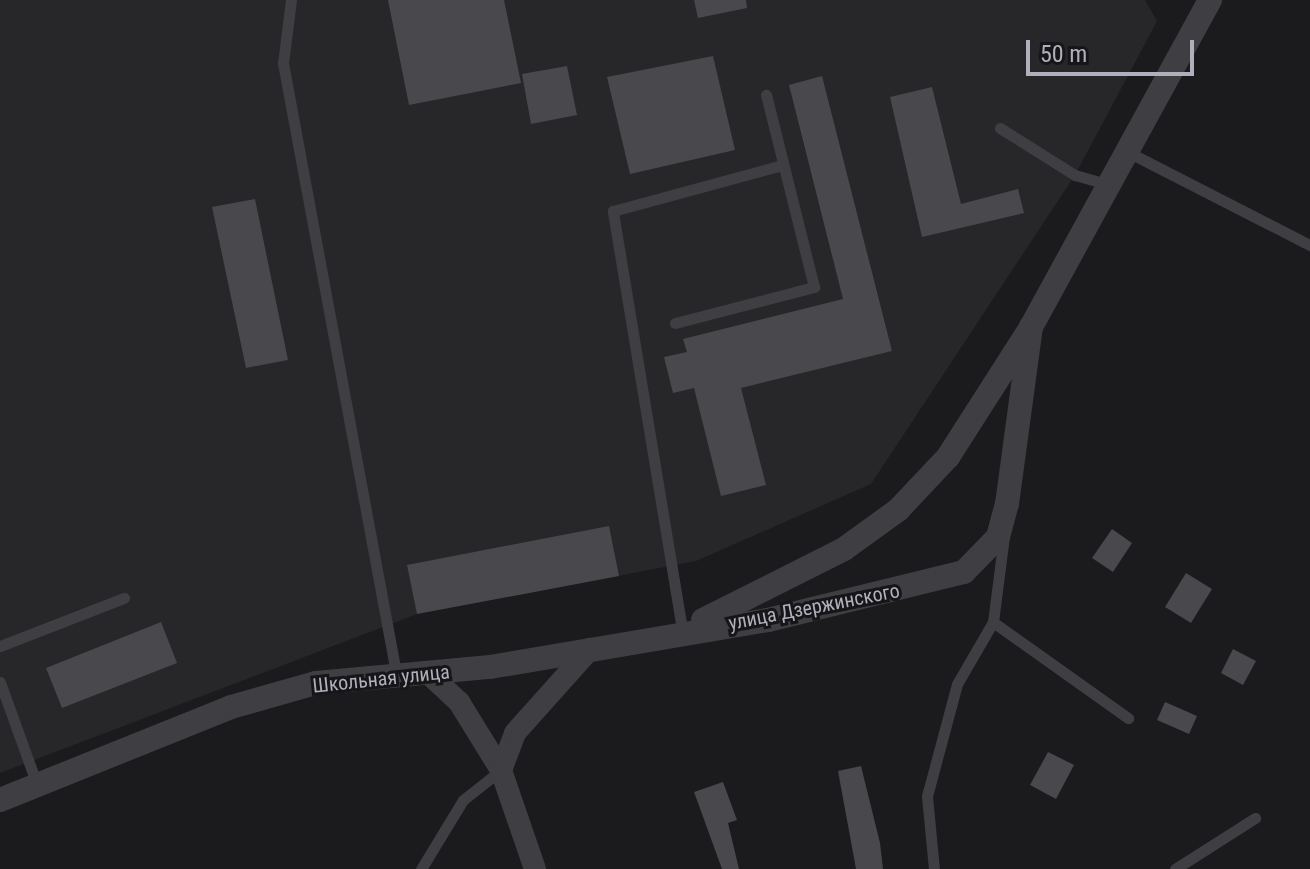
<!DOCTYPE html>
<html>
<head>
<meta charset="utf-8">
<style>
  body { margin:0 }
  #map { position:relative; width:1310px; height:869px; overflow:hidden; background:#1b1b1d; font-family:"Roboto Condensed",sans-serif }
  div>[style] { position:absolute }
  .built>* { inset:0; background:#27272a }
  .building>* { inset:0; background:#48484d }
  .service>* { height:11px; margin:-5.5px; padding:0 5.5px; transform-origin:5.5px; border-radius:5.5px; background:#3e3e43 }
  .minor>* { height:22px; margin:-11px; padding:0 11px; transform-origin:11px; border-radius:11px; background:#3e3e43 }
  .tertiary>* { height:24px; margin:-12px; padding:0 12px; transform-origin:12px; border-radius:12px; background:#3e3e43 }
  span { translate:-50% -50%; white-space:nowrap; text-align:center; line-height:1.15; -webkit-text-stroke:6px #161618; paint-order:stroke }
  .street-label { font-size:20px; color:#afb0bb }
  .scale { position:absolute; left:1026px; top:40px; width:168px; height:36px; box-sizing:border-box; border:4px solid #afb0bb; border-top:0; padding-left:10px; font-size:24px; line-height:28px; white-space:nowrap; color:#afb0bb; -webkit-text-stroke:6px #161618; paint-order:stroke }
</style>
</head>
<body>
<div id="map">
  <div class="built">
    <i style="clip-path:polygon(0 0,1145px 0,1157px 21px,1075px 175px,871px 484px,696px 561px,417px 614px,0 773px)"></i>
  </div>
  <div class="building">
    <i style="clip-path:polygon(388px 0,504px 0,521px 83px,409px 105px)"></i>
    <i style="clip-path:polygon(694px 0,746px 0,747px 8px,698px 18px)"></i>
    <i style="clip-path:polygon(713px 56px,735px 150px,630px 174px,607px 77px)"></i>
    <i style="clip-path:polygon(567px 66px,577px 115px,531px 124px,522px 74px)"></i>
    <i style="clip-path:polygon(822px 76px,892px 351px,741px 388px,766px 485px,721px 496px,694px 388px,673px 393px,664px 357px,687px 352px,683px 339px,843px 299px,789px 85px)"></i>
    <i style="clip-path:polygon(932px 87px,961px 204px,1018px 189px,1024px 213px,922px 237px,890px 97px)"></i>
    <i style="clip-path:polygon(255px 199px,288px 360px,246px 368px,212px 207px)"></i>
    <i style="clip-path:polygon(609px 526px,619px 576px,417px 614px,407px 565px)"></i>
    <i style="clip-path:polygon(1112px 529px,1132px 543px,1113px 572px,1092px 558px)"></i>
    <i style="clip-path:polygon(1186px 573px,1212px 589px,1191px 623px,1165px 607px)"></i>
    <i style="clip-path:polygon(161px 622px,177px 663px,62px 708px,46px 668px)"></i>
    <i style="clip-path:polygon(1233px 649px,1256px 661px,1243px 685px,1221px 673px)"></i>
    <i style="clip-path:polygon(1165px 702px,1197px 716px,1189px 734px,1157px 720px)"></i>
    <i style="clip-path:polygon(1048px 752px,1074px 765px,1056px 799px,1030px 785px)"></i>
    <i style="clip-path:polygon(861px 766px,880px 843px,883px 869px,856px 869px,838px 771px)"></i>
    <i style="clip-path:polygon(723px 782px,737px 820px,728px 823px,739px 869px,722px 869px,694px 792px)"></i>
  </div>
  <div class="service">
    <i style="left:291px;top:0;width:64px;rotate:97.2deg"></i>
    <i style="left:283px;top:63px;width:625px;rotate:79.5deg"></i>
    <i style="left:1000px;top:128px;width:89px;rotate:32.1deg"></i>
    <i style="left:1075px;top:175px;width:32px;rotate:16deg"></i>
    <i style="left:1126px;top:151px;width:207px;rotate:27.1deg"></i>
    <i style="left:675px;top:323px;width:144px;rotate:-14.5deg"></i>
    <i style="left:814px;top:287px;width:198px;rotate:-104deg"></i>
    <i style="left:993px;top:622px;width:166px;rotate:35.4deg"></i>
    <i style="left:682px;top:629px;width:424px;rotate:-99.4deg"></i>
    <i style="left:613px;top:211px;width:175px;rotate:-15.2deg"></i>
    <i style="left:0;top:646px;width:133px;rotate:-21.2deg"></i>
    <i style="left:0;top:682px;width:109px;rotate:70.2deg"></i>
    <i style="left:421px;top:869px;width:81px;rotate:-58.7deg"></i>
    <i style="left:463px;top:800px;width:48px;rotate:-38.3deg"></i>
    <i style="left:934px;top:869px;width:73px;rotate:-95.5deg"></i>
    <i style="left:927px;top:796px;width:116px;rotate:-75deg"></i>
    <i style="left:957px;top:684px;width:72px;rotate:-59.9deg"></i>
    <i style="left:993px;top:622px;width:87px;rotate:-82.7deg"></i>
    <i style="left:1175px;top:869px;width:95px;rotate:-32.5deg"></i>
  </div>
  <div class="minor">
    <i style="left:430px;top:675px;width:40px;rotate:43deg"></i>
    <i style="left:459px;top:702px;width:80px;rotate:58.3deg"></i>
    <i style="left:535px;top:869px;width:105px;rotate:-109deg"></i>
    <i style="left:501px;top:770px;width:40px;rotate:-69deg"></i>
    <i style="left:515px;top:733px;width:113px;rotate:-48.2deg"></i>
  </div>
  <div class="tertiary">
    <i style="left:703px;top:620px;width:158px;rotate:-26.7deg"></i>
    <i style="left:844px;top:549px;width:67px;rotate:-35.8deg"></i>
    <i style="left:898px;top:510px;width:73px;rotate:-46.7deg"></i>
    <i style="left:948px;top:457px;width:154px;rotate:-57.4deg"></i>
    <i style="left:1031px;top:327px;width:373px;rotate:-61.3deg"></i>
    <i style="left:0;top:800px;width:249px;rotate:-21.9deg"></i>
    <i style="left:231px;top:707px;width:88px;rotate:-15.8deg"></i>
    <i style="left:316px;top:683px;width:175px;rotate:-5.3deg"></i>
    <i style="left:490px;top:667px;width:282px;rotate:-9.6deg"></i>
    <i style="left:768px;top:620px;width:202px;rotate:-13.8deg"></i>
    <i style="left:964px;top:572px;width:49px;rotate:-45.8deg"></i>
    <i style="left:998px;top:537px;width:34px;rotate:-75deg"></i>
    <i style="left:1007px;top:504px;width:179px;rotate:-82.3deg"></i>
  </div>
  <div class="street-label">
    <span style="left:814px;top:607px;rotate:-11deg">улица Дзержинского</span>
    <span style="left:381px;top:679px;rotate:-6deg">Школьная улица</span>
  </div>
  <div class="scale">50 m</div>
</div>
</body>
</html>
